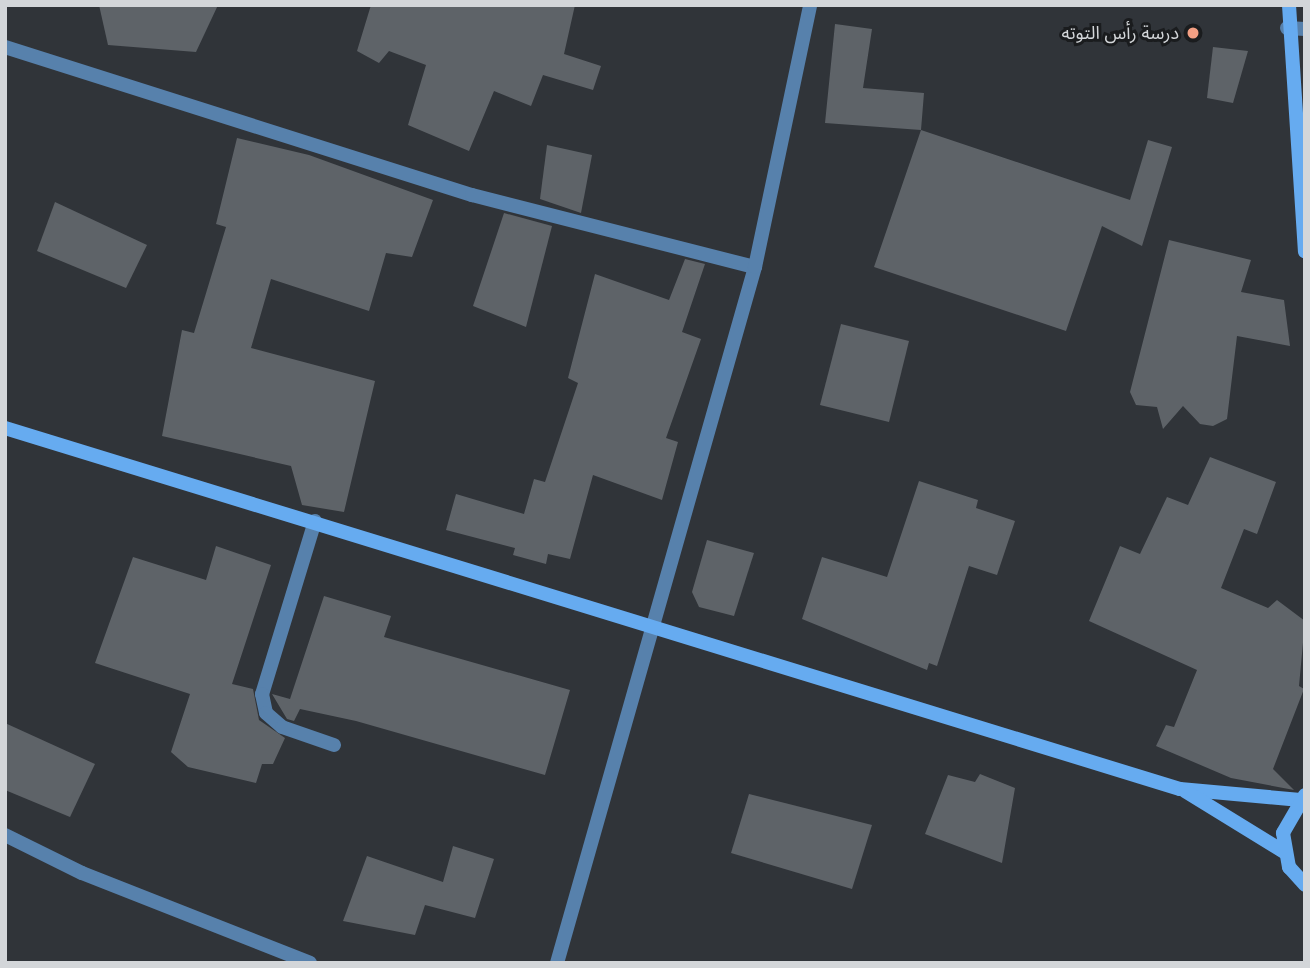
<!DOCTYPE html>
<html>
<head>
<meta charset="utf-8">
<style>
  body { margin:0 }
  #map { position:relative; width:1310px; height:968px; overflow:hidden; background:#303439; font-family:"PT Sans","Noto Sans Arabic",sans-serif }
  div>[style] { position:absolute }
  .building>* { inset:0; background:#5e6368 }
  .lane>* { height:14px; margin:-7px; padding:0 7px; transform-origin:7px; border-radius:7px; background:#5781ac }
  .street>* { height:14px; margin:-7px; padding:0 7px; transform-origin:7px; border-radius:7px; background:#5781ac }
  .secondary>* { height:14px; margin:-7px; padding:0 7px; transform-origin:7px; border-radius:7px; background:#66abf0 }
  .dots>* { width:19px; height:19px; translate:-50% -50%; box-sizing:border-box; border:4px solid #1a1c1e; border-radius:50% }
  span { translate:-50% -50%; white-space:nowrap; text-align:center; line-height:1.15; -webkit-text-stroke:6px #1a1c1e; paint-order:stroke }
  .poi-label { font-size:18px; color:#d3d6d9 }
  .right { translate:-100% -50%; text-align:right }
  .frame { position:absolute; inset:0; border:7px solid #d3d6d9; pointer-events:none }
</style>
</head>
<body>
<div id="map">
  <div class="building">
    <i style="clip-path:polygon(99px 5px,218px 5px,196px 52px,108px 45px)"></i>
    <i style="clip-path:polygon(371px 5px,575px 5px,564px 54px,601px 66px,593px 90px,543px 75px,531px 106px,494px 91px,469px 151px,408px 125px,426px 65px,389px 51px,379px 63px,357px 51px)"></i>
    <i style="clip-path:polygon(835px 24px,872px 29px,863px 88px,924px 93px,921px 130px,825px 123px)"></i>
    <i style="clip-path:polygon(1213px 47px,1248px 51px,1233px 103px,1207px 98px)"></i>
    <i style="clip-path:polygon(921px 130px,1130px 200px,1148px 140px,1172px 147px,1142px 246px,1102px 226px,1066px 331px,874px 267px)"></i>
    <i style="clip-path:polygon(237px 138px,309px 155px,433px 200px,412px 257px,386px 253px,369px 311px,271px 279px,251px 348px,375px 381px,344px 512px,302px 505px,291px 466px,162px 436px,182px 330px,194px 333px,226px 227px,216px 224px)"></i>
    <i style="clip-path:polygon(547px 145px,592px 155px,581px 213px,540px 199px)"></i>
    <i style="clip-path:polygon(55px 202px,147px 245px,126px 288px,37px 251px)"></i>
    <i style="clip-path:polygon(504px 213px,552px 226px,526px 327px,473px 306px)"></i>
    <i style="clip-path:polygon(1169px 240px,1251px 260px,1241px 292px,1284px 300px,1290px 346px,1237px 336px,1227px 419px,1213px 426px,1200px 424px,1183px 406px,1163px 429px,1157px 407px,1136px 405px,1130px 392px)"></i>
    <i style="clip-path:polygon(685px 259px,705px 264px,682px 332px,701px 339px,666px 438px,678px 442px,662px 500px,593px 475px,570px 559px,548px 554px,546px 564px,513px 555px,515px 548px,446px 530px,456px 494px,524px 514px,534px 479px,545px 482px,578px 383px,568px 378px,595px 274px,669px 300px)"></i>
    <i style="clip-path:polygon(841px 324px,909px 341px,889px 422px,820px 405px)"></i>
    <i style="clip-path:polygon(1210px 457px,1276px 482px,1257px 534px,1244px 529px,1221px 588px,1268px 608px,1277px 600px,1305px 621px,1299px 686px,1304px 689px,1273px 769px,1294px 790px,1231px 778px,1156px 746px,1166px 725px,1174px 727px,1197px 670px,1089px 621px,1120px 546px,1140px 554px,1167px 497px,1188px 505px)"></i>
    <i style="clip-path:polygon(919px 481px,978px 500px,976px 508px,1015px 521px,997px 575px,969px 566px,937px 666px,929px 663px,927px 670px,802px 619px,822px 557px,887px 577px)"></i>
    <i style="clip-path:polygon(707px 540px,754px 553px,734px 616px,699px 607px,692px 592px)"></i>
    <i style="clip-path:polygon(216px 546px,271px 565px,232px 684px,253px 689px,259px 720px,285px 738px,273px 764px,262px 764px,256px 783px,188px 767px,171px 752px,190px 694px,95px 663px,133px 557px,206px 580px)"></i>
    <i style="clip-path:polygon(324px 596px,391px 616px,384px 637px,570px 690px,545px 775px,356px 721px,300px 709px,294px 721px,287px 719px,272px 694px,290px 699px)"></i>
    <i style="clip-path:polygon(5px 723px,95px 764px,70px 817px,5px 790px)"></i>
    <i style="clip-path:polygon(980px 774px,1015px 788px,1002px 863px,925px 834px,948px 775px,975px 782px)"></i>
    <i style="clip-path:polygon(749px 794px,872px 825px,852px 889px,731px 853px)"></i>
    <i style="clip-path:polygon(453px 846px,494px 859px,475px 918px,425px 905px,415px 935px,343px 921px,367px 856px,443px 882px)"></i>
  </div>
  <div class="lane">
    <i style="left:1287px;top:28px;width:18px;rotate:3deg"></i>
  </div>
  <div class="street">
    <i style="left:5px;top:47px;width:490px;rotate:17.6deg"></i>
    <i style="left:472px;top:195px;width:292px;rotate:14.3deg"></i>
    <i style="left:315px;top:521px;width:181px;rotate:107deg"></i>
    <i style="left:262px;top:694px;width:19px;rotate:78deg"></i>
    <i style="left:266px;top:713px;width:21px;rotate:41deg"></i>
    <i style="left:282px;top:727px;width:55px;rotate:19.1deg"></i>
    <i style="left:5px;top:835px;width:86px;rotate:26.3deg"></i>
    <i style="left:82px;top:873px;width:245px;rotate:21.5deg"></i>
    <i style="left:557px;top:963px;width:724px;rotate:-74.12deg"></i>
    <i style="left:755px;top:267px;width:268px;rotate:-78.1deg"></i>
  </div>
  <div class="secondary">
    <i style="left:1289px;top:5px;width:247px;rotate:86.3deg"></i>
    <i style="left:5px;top:428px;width:1229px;rotate:17.08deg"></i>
    <i style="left:1180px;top:789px;width:121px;rotate:5.2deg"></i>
    <i style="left:1185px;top:791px;width:116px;rotate:31.6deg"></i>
    <i style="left:1305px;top:795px;width:44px;rotate:120.1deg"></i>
    <i style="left:1283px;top:833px;width:35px;rotate:80deg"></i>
    <i style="left:1289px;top:867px;width:24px;rotate:48deg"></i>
  </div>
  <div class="dots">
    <i style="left:1193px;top:33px;background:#f39f83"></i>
  </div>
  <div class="poi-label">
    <span class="right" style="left:1179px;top:33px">درسة رأس التوته</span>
  </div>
  <div class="frame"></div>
</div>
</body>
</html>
